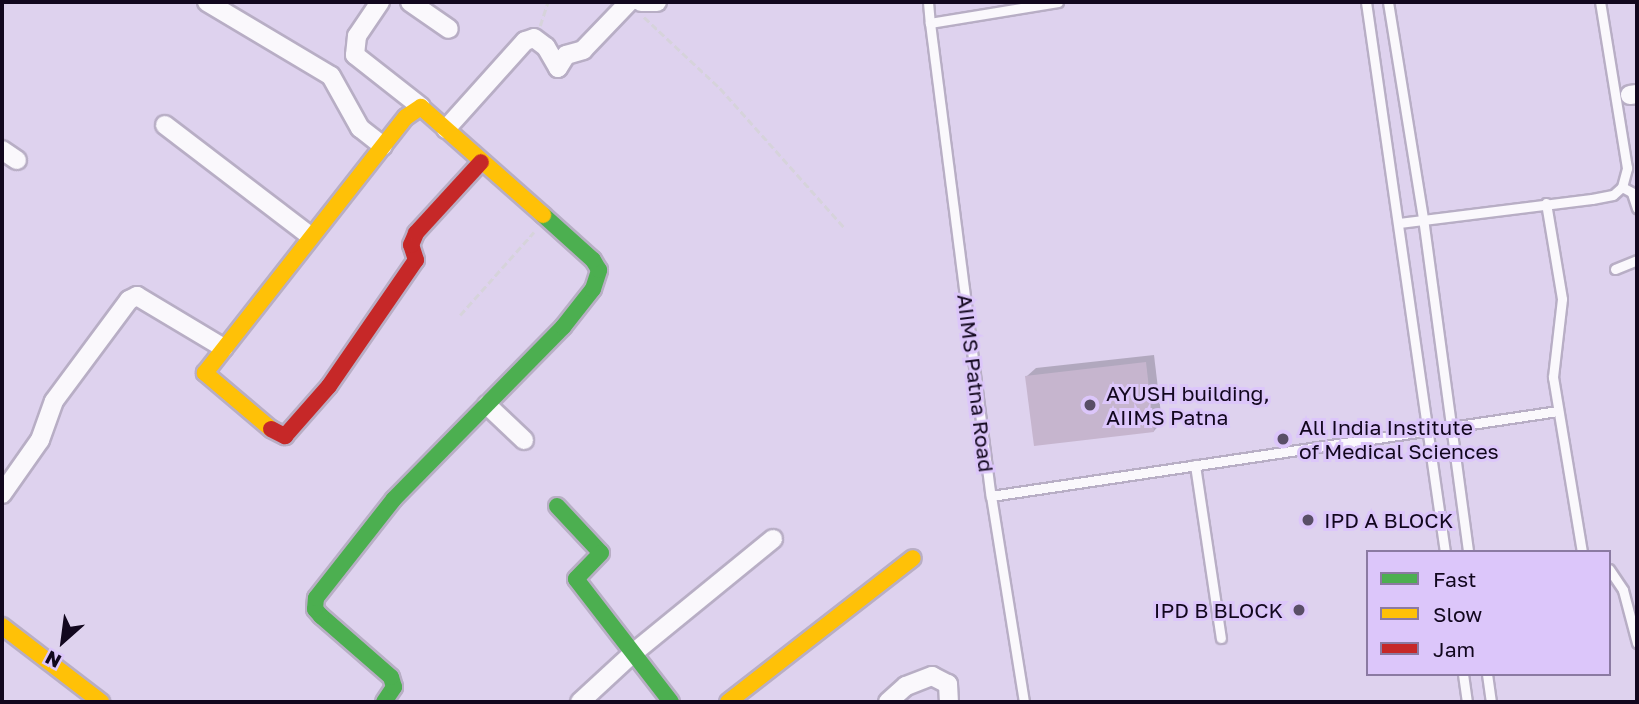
<!DOCTYPE html>
<html>
<head>
<meta charset="utf-8">
<style>
  body { margin:0 }
  #map { position:relative; width:1639px; height:704px; overflow:hidden; background:#ded2ee; font-family:"Golos Text",sans-serif }
  div>[style] { position:absolute }
  .shadow>* { inset:0; background:#0003 }
  .building>* { inset:0; background:#c6b5ce }
  .path>* { height:2.5px; margin-top:-1.25px; transform-origin:0; background:repeating-linear-gradient(90deg,#d6d3db 0 7px,transparent 0 10.5px) }
  .roads { filter:drop-shadow(2px 0 #b8aec5) drop-shadow(-2px 0 #b8aec5) drop-shadow(0 2px #b8aec5) drop-shadow(0 -2px #b8aec5) }
  .lane>* { height:9px; margin:-4.5px; padding:0 4.5px; transform-origin:4.5px; border-radius:4.5px; background:#faf8fc }
  .street>* { height:18px; margin:-9px; padding:0 9px; transform-origin:9px; border-radius:9px; background:#faf8fc }
  .fast>* { height:16px; margin:-8px; padding:0 8px; transform-origin:8px; border-radius:8px; background:#4caf50 }
  .slow>* { height:16px; margin:-8px; padding:0 8px; transform-origin:8px; border-radius:8px; background:#ffc107 }
  .jam>* { height:16px; margin:-8px; padding:0 8px; transform-origin:8px; border-radius:8px; background:#c62828 }
  .dots>* { width:19px; height:19px; translate:-50% -50%; box-sizing:border-box; border:4px solid #dcc6fa; border-radius:50% }
  span { translate:-50% -50%; white-space:nowrap; text-align:center; line-height:1.15; -webkit-text-stroke:6px #dcc6fa; paint-order:stroke }
  .street-label { font-size:21px; color:#12071e }
  .poi-label { font-size:21px; color:#12071e }
  .left { translate:0 -50%; text-align:left }
  .right { translate:-100% -50%; text-align:right }
  .frame { position:absolute; inset:0; border:4px solid #12071e; pointer-events:none }
  .legend { position:absolute; left:1366px; top:550px; width:245px; height:126px; box-sizing:border-box; background:#dcc6fa; border:2px solid #8b7aa2; margin:0; padding:9px 12px; list-style:none; font-size:21px; color:#12071e }
  .legend li { display:flex; align-items:center; gap:14px; height:35px }
  .legend b { width:35px; border:2px solid #8b7aa2 }
  .north { position:absolute; left:28px; top:606px; width:70px; height:70px; -webkit-text-stroke:5px #dcc6fa; paint-order:stroke; rotate:208deg; font-size:19px; font-weight:700; line-height:28px; text-align:center; color:#12071e }
  .north::after { content:''; display:block; margin:auto; width:24px; height:32px; background:#12071e; clip-path:polygon(50% 0,100% 100%,50% 72%,0 100%) }
</style>
</head>
<body>
<div id="map">
  <div class="shadow">
    <i style="clip-path:polygon(1154px 355px,1162px 422px,1154px 431px,1027px 376px,1036px 368px)"></i>
  </div>
  <div class="building">
    <i style="clip-path:polygon(1146px 362px,1154px 432px,1034px 446px,1025px 376px)"></i>
  </div>
  <div class="path">
    <i style="left:644px;top:17px;width:104px;rotate:43.1deg"></i>
    <i style="left:720px;top:88px;width:186px;rotate:48.3deg"></i>
    <i style="left:540px;top:26px;width:25px;rotate:-72deg"></i>
    <i style="left:460px;top:315px;width:111px;rotate:-48.3deg"></i>
  </div>
  <div class="roads">
    <div class="lane">
      <i style="left:928px;top:2px;width:21px;rotate:85deg"></i>
      <i style="left:1058px;top:2px;width:130px;rotate:170.7deg"></i>
      <i style="left:930px;top:23px;width:477px;rotate:82.7deg"></i>
      <i style="left:991px;top:496px;width:573px;rotate:-8.53deg"></i>
      <i style="left:1366px;top:2px;width:556px;rotate:81.83deg"></i>
      <i style="left:1388px;top:2px;width:219px;rotate:80.8deg"></i>
      <i style="left:1423px;top:218px;width:337px;rotate:82.3deg"></i>
      <i style="left:1622px;top:187px;width:17px;rotate:28deg"></i>
      <i style="left:1632px;top:193px;width:16px;rotate:72deg"></i>
      <i style="left:1546px;top:203px;width:97px;rotate:80.5deg"></i>
      <i style="left:1562px;top:299px;width:79px;rotate:96.6deg"></i>
      <i style="left:1553px;top:377px;width:177px;rotate:80.6deg"></i>
      <i style="left:1399px;top:223px;width:194px;rotate:-7.1deg"></i>
      <i style="left:1592px;top:199px;width:21px;rotate:-11deg"></i>
      <i style="left:1613px;top:195px;width:12px;rotate:-42deg"></i>
      <i style="left:1622px;top:187px;width:20px;rotate:-75deg"></i>
      <i style="left:1627px;top:168px;width:168px;rotate:-99.2deg"></i>
      <i style="left:1615px;top:269px;width:24px;rotate:-22deg"></i>
      <i style="left:1195px;top:465px;width:175px;rotate:81.5deg"></i>
      <i style="left:991px;top:496px;width:209px;rotate:80.9deg"></i>
      <i style="left:1609px;top:569px;width:25px;rotate:56deg"></i>
      <i style="left:1623px;top:590px;width:55px;rotate:75.2deg"></i>
      <i style="left:1463px;top:674px;width:28px;rotate:82deg"></i>
      <i style="left:1487px;top:674px;width:28px;rotate:82deg"></i>
    </div>
    <div class="street">
      <i style="left:207px;top:2px;width:144px;rotate:30.8deg"></i>
      <i style="left:331px;top:76px;width:60px;rotate:60.9deg"></i>
      <i style="left:360px;top:128px;width:29px;rotate:38deg"></i>
      <i style="left:380px;top:2px;width:41px;rotate:124.1deg"></i>
      <i style="left:357px;top:36px;width:19px;rotate:96deg"></i>
      <i style="left:355px;top:55px;width:84px;rotate:38.2deg"></i>
      <i style="left:410px;top:2px;width:47px;rotate:34.7deg"></i>
      <i style="left:641px;top:2px;width:16px"></i>
      <i style="left:1630px;top:95px;width:7px;rotate:-8deg"></i>
      <i style="left:165px;top:125px;width:181px;rotate:37.4deg"></i>
      <i style="left:446px;top:129px;width:118px;rotate:-48.1deg"></i>
      <i style="left:525px;top:41px;width:9px;rotate:-18deg"></i>
      <i style="left:534px;top:38px;width:15px;rotate:37deg"></i>
      <i style="left:546px;top:47px;width:24px;rotate:60deg"></i>
      <i style="left:558px;top:68px;width:15px;rotate:-58deg"></i>
      <i style="left:566px;top:55px;width:18px;rotate:-16deg"></i>
      <i style="left:583px;top:50px;width:66px;rotate:-46.2deg"></i>
      <i style="left:2px;top:150px;width:18px;rotate:34deg"></i>
      <i style="left:487px;top:405px;width:51px;rotate:43.4deg"></i>
      <i style="left:2px;top:494px;width:66px;rotate:-54.9deg"></i>
      <i style="left:40px;top:440px;width:41px;rotate:-70.3deg"></i>
      <i style="left:54px;top:401px;width:126px;rotate:-53.4deg"></i>
      <i style="left:129px;top:300px;width:9px;rotate:-27deg"></i>
      <i style="left:137px;top:296px;width:101px;rotate:30.9deg"></i>
      <i style="left:580px;top:702px;width:71px;rotate:-42.7deg"></i>
      <i style="left:632px;top:654px;width:182px;rotate:-39.2deg"></i>
      <i style="left:888px;top:702px;width:24px;rotate:-42deg"></i>
      <i style="left:906px;top:686px;width:28px;rotate:-21deg"></i>
      <i style="left:932px;top:676px;width:18px;rotate:27deg"></i>
      <i style="left:948px;top:684px;width:18px;rotate:87deg"></i>
    </div>
    <div class="fast">
      <i style="left:557px;top:506px;width:64px;rotate:46.9deg"></i>
      <i style="left:601px;top:553px;width:36px;rotate:134deg"></i>
      <i style="left:576px;top:579px;width:155px;rotate:52.3deg"></i>
      <i style="left:384px;top:702px;width:18px;rotate:-56deg"></i>
      <i style="left:394px;top:687px;width:10px;rotate:-107deg"></i>
      <i style="left:391px;top:677px;width:93px;rotate:-138.9deg"></i>
      <i style="left:321px;top:616px;width:9px;rotate:-131deg"></i>
      <i style="left:315px;top:609px;width:11px;rotate:-85deg"></i>
      <i style="left:316px;top:598px;width:126px;rotate:-51.8deg"></i>
      <i style="left:394px;top:499px;width:241px;rotate:-45.5deg"></i>
      <i style="left:563px;top:327px;width:48px;rotate:-51.7deg"></i>
      <i style="left:593px;top:289px;width:20px;rotate:-72deg"></i>
      <i style="left:599px;top:270px;width:12px;rotate:-121deg"></i>
      <i style="left:593px;top:260px;width:67px;rotate:-138deg"></i>
    </div>
    <div class="slow">
      <i style="left:271px;top:429px;width:87px;rotate:-139.7deg"></i>
      <i style="left:205px;top:373px;width:325px;rotate:-51.9deg"></i>
      <i style="left:406px;top:117px;width:18px;rotate:-34deg"></i>
      <i style="left:421px;top:107px;width:163px;rotate:41.5deg"></i>
      <i style="left:2px;top:626px;width:125px;rotate:37.5deg"></i>
      <i style="left:728px;top:702px;width:234px;rotate:-37.9deg"></i>
    </div>
    <div class="jam">
      <i style="left:271px;top:429px;width:16px;rotate:27deg"></i>
      <i style="left:285px;top:436px;width:67px;rotate:-48.7deg"></i>
      <i style="left:329px;top:386px;width:153px;rotate:-55.4deg"></i>
      <i style="left:416px;top:260px;width:16px;rotate:-108deg"></i>
      <i style="left:411px;top:245px;width:13px;rotate:-67deg"></i>
      <i style="left:416px;top:233px;width:96px;rotate:-47.5deg"></i>
    </div>
  </div>
  <div class="dots">
    <i style="left:1090px;top:405px;background:#594e67"></i>
    <i style="left:1283px;top:439px;background:#594e67"></i>
    <i style="left:1308px;top:520px;background:#594e67"></i>
    <i style="left:1299px;top:610px;background:#594e67"></i>
  </div>
  <div class="street-label">
    <span style="left:976px;top:383px;rotate:83deg">AIIMS Patna Road</span>
  </div>
  <div class="poi-label">
    <span class="left" style="left:1106px;top:405px">AYUSH building,<br>AIIMS Patna</span>
    <span class="left" style="left:1299px;top:439px">All India Institute<br>of Medical Sciences</span>
    <span class="left" style="left:1324px;top:520px">IPD A BLOCK</span>
    <span class="right" style="left:1283px;top:610px">IPD B BLOCK</span>
  </div>
  <div class="frame"></div>
  <ul class="legend">
  <li><b style="height:9px;background:#4caf50"></b>Fast</li>
  <li><b style="height:9px;background:#ffc107"></b>Slow</li>
  <li><b style="height:9px;background:#c62828"></b>Jam</li>
  </ul>
  <div class="north">N</div>
</div>
</body>
</html>
